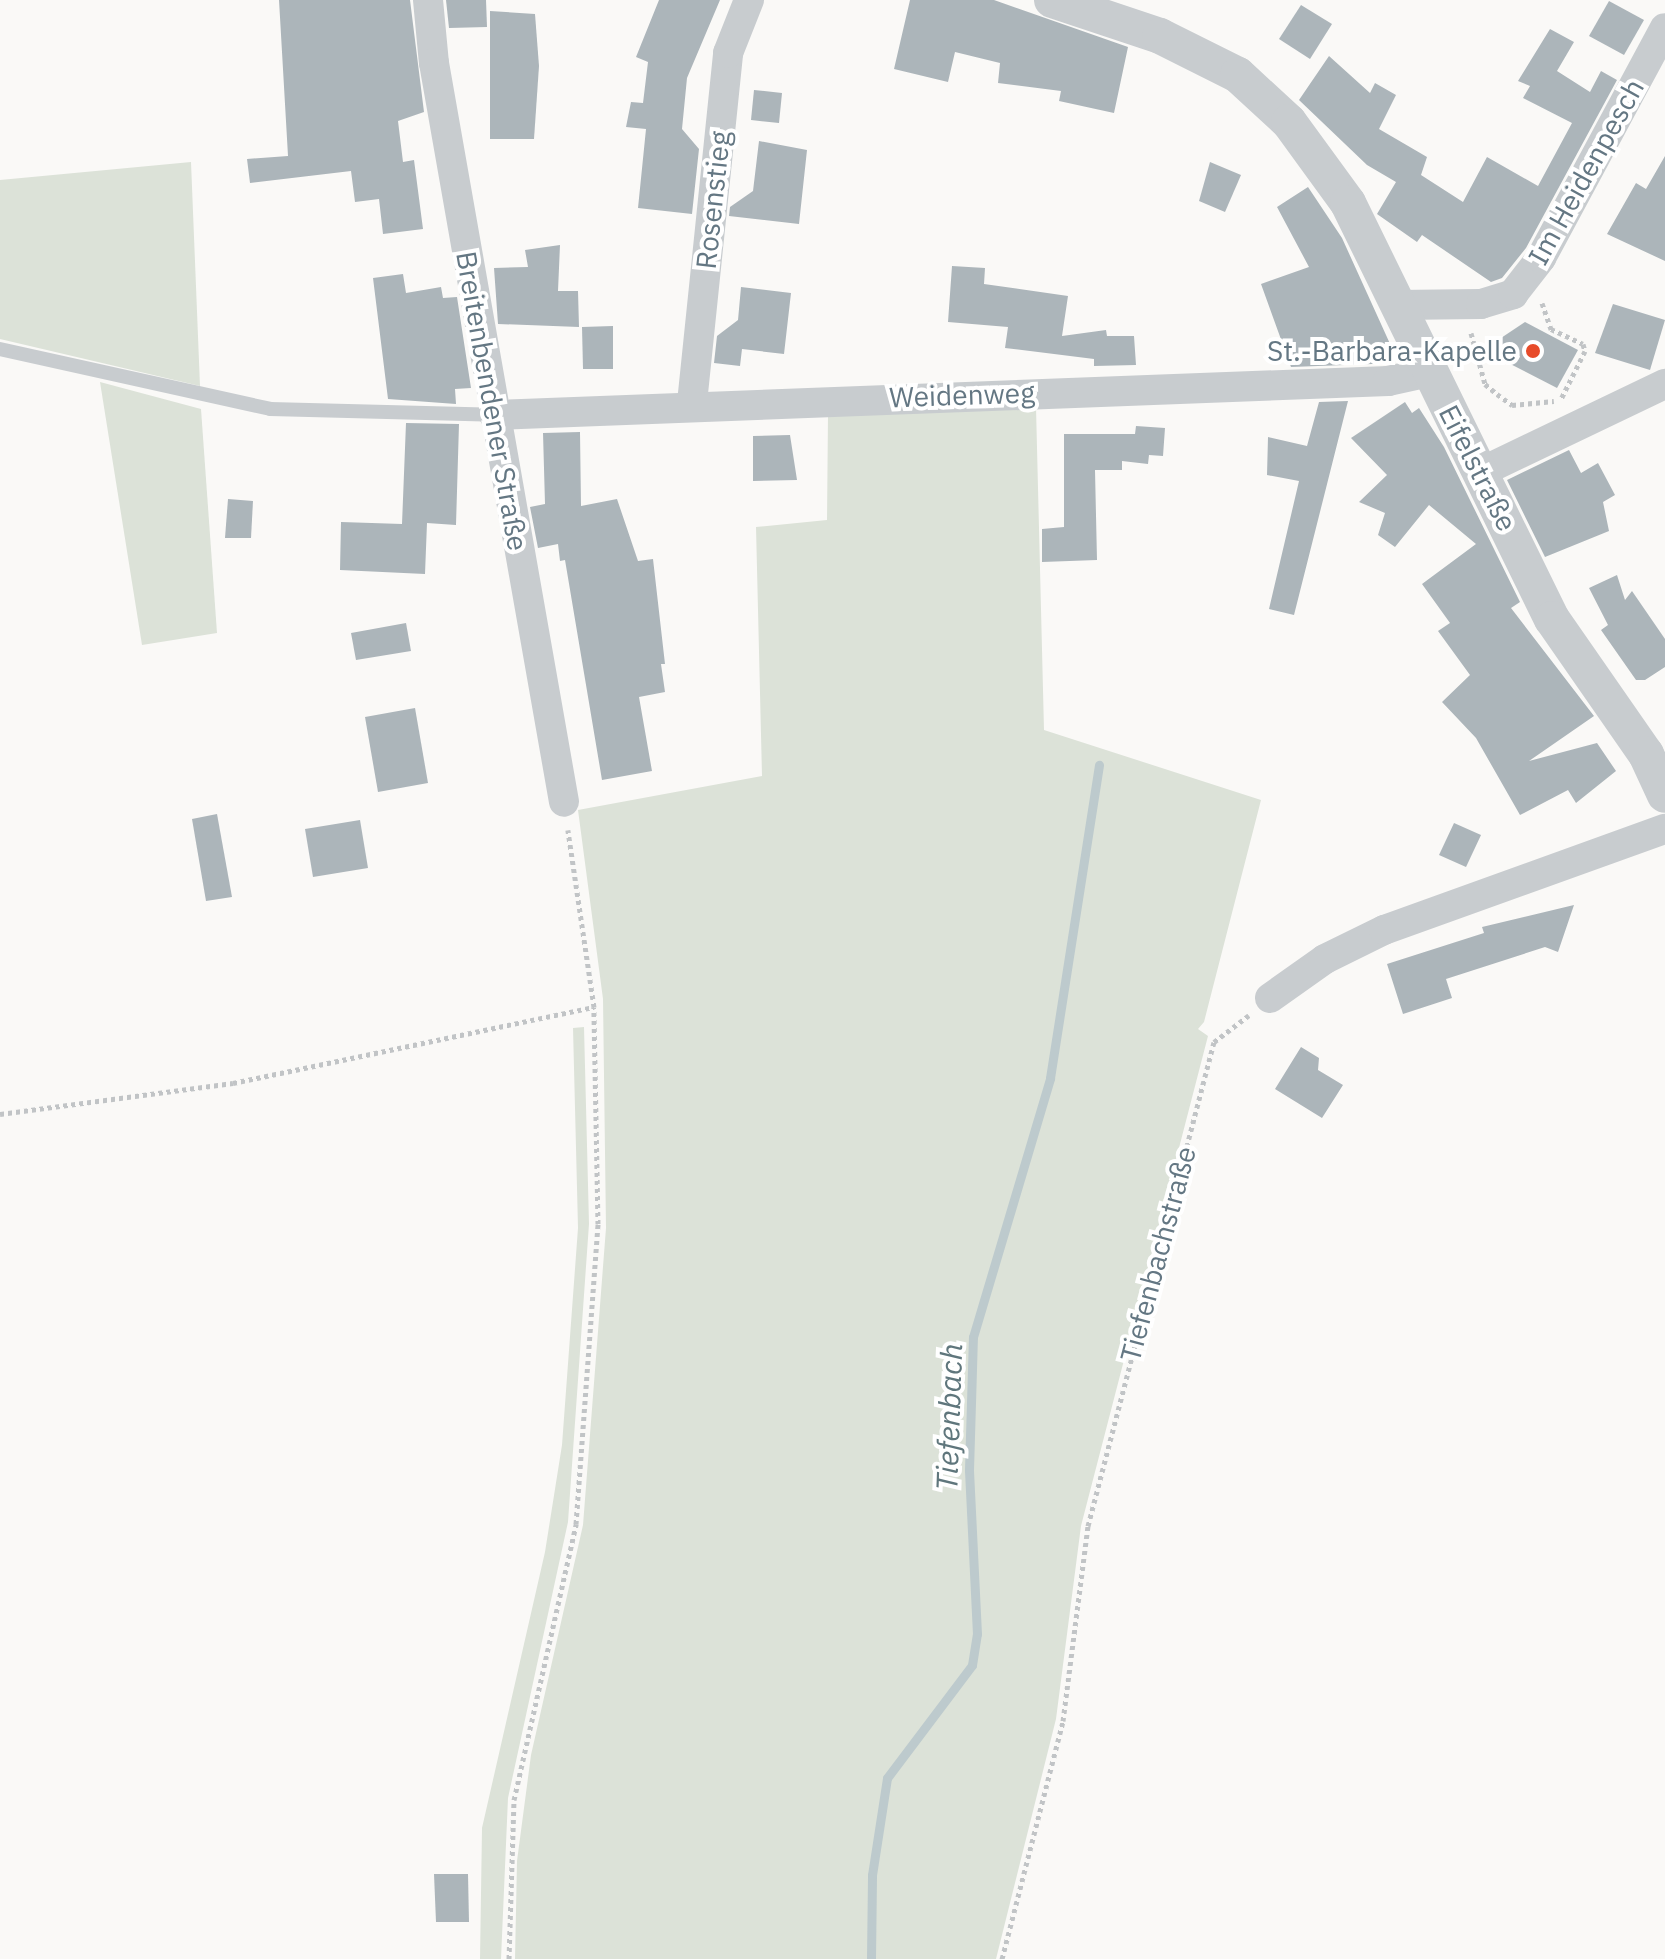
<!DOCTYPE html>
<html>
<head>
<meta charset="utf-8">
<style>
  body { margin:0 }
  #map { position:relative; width:1665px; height:1959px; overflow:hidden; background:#faf9f7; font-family:"IBM Plex Sans",sans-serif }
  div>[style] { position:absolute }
  .green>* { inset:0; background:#dce2d8 }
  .stream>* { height:9px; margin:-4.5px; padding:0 4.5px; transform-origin:4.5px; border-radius:4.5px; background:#bdcacd }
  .building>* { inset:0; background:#acb5ba }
  .path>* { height:5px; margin-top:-2.5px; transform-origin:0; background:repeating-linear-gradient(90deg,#c1c4c6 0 4px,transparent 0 8px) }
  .service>* { height:14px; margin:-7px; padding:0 7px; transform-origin:7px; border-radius:7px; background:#c8cccf }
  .minor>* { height:30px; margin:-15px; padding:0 15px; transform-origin:15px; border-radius:15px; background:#c8cccf }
  .tertiary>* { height:36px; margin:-18px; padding:0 18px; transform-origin:18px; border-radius:18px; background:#c8cccf }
  .dots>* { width:22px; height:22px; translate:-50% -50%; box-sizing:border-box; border:4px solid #fff; border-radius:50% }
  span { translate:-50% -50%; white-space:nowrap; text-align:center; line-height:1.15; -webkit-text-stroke:8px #fff; paint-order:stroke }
  .street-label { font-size:28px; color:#647783 }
  .poi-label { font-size:28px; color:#647783 }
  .right { translate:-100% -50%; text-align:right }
  .water-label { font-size:30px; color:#5f767c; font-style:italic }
</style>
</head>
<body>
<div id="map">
  <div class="green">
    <i style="clip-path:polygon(191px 162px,200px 386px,0 339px,0 180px)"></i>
    <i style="clip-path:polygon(100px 382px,201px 409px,217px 633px,142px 645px)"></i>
    <i style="clip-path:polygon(1036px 407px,1044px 730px,1261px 800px,1204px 1022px,1198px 1029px,1208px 1036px,1081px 1526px,1056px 1719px,996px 1959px,515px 1959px,517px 1861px,531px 1755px,583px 1525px,606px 1228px,603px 999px,578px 810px,762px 776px,756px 527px,827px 520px,828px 414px)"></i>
    <i style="clip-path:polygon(584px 1027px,589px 1224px,568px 1522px,508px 1798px,501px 1959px,480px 1959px,482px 1828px,545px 1552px,562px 1445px,578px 1228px,573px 1028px)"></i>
  </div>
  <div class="stream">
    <i style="left:871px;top:1959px;width:84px;rotate:-89.3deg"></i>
    <i style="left:872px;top:1875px;width:98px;rotate:-81.2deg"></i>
    <i style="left:887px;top:1778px;width:141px;rotate:-53deg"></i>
    <i style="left:972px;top:1665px;width:31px;rotate:-81deg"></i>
    <i style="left:977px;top:1634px;width:164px;rotate:-92.8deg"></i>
    <i style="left:969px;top:1470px;width:133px;rotate:-88.3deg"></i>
    <i style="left:973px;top:1337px;width:270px;rotate:-73.4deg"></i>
    <i style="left:1050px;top:1078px;width:317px;rotate:-81.1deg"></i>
  </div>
  <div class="building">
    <i style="clip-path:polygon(279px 0,410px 0,424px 112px,398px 121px,403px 162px,414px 160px,423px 229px,383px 234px,379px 199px,355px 202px,351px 171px,250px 183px,247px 159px,288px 156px)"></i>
    <i style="clip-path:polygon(446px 0,486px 0,487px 27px,449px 28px)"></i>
    <i style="clip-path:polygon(659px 0,720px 0,687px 78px,682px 129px,699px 149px,692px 214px,638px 208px,646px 129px,626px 127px,631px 102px,643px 103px,648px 62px,636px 57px)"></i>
    <i style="clip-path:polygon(910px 0,994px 0,1128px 47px,1114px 113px,1059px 101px,1061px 91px,998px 83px,1000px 63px,955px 52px,948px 82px,894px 69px)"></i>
    <i style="clip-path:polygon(1609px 1px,1644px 20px,1624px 55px,1589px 36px)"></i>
    <i style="clip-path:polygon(1301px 5px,1332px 24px,1310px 59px,1279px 39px)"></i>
    <i style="clip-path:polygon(490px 11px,535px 14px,539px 66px,534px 139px,490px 139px)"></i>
    <i style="clip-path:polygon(1550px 29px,1574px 42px,1557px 71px,1590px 92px,1601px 71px,1617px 80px,1526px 248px,1502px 278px,1491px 282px,1422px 235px,1417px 242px,1377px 214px,1396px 182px,1367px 165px,1299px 100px,1329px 56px,1370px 93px,1375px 83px,1396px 95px,1379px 129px,1427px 157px,1421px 175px,1463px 202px,1487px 157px,1538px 186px,1572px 123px,1523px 98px,1530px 86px,1518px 81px)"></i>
    <i style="clip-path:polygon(754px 90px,782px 93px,779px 123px,751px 120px)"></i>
    <i style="clip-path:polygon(759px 141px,807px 150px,799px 224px,729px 216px,730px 207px,753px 191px)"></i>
    <i style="clip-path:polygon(1665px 156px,1665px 261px,1607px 234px,1636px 183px,1646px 189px)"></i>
    <i style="clip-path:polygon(1210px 162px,1241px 175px,1225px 212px,1199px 201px)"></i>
    <i style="clip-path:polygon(1308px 187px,1342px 238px,1396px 357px,1372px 364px,1291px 367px,1261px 284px,1309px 267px,1277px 207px)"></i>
    <i style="clip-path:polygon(560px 245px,558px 291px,578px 291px,579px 327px,498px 324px,494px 268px,528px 267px,525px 250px)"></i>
    <i style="clip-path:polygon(952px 266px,985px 268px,984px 284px,1068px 296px,1062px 336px,1106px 330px,1107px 336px,1134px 336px,1136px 365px,1094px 366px,1094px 359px,1005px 348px,1008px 327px,948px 322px)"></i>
    <i style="clip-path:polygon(403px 274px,406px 293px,441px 287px,443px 298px,457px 297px,471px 388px,455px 389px,456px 404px,388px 399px,373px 278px)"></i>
    <i style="clip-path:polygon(741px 287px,791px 293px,784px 354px,742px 349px,740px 366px,714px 363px,717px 336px,738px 320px)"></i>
    <i style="clip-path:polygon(1613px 304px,1665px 320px,1650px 370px,1595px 353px)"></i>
    <i style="clip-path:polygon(1525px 322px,1578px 350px,1557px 388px,1483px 350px)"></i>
    <i style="clip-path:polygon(613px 326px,613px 369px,583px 369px,582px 327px)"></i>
    <i style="clip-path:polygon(1348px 401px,1294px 615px,1269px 609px,1299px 481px,1267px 475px,1268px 437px,1307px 446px,1319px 402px)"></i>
    <i style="clip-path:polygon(1405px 402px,1412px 413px,1419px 408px,1444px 447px,1520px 602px,1511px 608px,1594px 716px,1529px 761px,1597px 743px,1616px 771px,1576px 803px,1568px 790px,1520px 815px,1476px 738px,1442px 702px,1470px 675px,1438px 631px,1450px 623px,1422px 584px,1476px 544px,1429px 505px,1395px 547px,1378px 535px,1385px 513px,1359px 502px,1387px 475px,1351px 438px)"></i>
    <i style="clip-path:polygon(406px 423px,459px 424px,456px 525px,427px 523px,425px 574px,340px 570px,341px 522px,402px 524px)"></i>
    <i style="clip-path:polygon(1136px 426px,1165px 428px,1163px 456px,1149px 455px,1148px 464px,1122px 461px,1122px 470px,1095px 470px,1097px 560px,1042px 562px,1042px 529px,1064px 527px,1064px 434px,1135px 434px)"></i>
    <i style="clip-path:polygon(580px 432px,581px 506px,617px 499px,638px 561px,653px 559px,665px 664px,661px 664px,665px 692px,639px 697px,652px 771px,602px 780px,565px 560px,560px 561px,558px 544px,538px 548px,530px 507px,545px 504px,543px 433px)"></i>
    <i style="clip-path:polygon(790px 435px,797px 480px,753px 481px,753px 436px)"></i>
    <i style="clip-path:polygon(1569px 450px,1581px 473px,1598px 463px,1615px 495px,1603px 502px,1609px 531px,1545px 557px,1507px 480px)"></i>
    <i style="clip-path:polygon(228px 499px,253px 501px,251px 538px,225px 538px)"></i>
    <i style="clip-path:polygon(1617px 575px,1625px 600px,1632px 591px,1665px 639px,1665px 667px,1645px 680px,1636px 680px,1601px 630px,1608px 625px,1589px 588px)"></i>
    <i style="clip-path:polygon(406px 623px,411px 651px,356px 660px,351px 633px)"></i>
    <i style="clip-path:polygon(415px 708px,428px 783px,378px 792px,365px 717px)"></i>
    <i style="clip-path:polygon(217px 814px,232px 897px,206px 901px,192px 819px)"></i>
    <i style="clip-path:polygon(360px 820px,368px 868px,313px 877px,305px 829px)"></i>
    <i style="clip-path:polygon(1454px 823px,1481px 835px,1466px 867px,1439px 855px)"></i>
    <i style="clip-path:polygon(1574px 905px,1558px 952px,1545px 947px,1446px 979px,1452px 998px,1403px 1014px,1387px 964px,1484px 933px,1482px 927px)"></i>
    <i style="clip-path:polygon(1301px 1047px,1319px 1058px,1318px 1070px,1343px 1085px,1322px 1118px,1275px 1089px)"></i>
    <i style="clip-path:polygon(434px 1874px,468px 1874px,469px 1922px,436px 1922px)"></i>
  </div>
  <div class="path">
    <i style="left:1542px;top:303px;width:28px;rotate:71deg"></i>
    <i style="left:1551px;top:329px;width:35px;rotate:25deg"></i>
    <i style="left:1583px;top:344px;width:7px;rotate:74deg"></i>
    <i style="left:1585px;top:351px;width:54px;rotate:116.6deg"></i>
    <i style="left:1471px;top:333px;width:53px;rotate:74.6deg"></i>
    <i style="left:1485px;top:384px;width:16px;rotate:40deg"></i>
    <i style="left:1497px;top:394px;width:19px;rotate:36deg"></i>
    <i style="left:1512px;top:405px;width:42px;rotate:-5.4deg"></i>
    <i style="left:0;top:1114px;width:235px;rotate:-7.6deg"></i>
    <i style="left:233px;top:1083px;width:369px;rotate:-11.9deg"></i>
    <i style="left:509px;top:1959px;width:159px;rotate:-88.2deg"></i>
    <i style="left:514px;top:1800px;width:283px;rotate:-77.3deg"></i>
    <i style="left:576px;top:1524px;width:301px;rotate:-85.8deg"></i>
    <i style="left:598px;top:1224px;width:217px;rotate:-91.1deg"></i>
    <i style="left:594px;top:1007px;width:179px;rotate:-98.4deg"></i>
    <i style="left:1002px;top:1959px;width:246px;rotate:-75.6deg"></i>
    <i style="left:1063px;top:1721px;width:197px;rotate:-82.7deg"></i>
    <i style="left:1088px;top:1526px;width:500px;rotate:-75.41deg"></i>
    <i style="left:1214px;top:1042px;width:44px;rotate:-37.6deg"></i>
  </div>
  <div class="service">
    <i style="left:0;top:349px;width:277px;rotate:12.5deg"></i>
    <i style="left:270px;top:409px;width:224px;rotate:1.5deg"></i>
  </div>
  <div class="minor">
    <i style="left:428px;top:0;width:63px;rotate:84.6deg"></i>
    <i style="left:434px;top:63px;width:750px;rotate:80.02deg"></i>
    <i style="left:1397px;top:305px;width:84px;rotate:-0.7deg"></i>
    <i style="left:1481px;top:304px;width:34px;rotate:-17deg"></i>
    <i style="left:1513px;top:294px;width:46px;rotate:-52.1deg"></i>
    <i style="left:1541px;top:258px;width:261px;rotate:-61.7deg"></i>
    <i style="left:692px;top:403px;width:352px;rotate:-84.1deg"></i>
    <i style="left:728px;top:53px;width:57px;rotate:-68.4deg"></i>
    <i style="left:494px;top:415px;width:895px;rotate:-2.18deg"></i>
    <i style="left:1388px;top:381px;width:42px;rotate:-12.4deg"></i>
    <i style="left:1481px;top:472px;width:204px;rotate:-25.6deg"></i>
    <i style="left:1270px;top:998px;width:67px;rotate:-35.3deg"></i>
    <i style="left:1325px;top:959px;width:66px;rotate:-26.2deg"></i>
    <i style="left:1384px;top:930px;width:299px;rotate:-19.8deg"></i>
  </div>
  <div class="tertiary">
    <i style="left:1052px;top:0;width:114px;rotate:18.4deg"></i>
    <i style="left:1160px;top:36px;width:87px;rotate:26.6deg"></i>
    <i style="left:1238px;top:75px;width:69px;rotate:42.7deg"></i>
    <i style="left:1289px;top:122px;width:100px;rotate:53.9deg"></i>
    <i style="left:1348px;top:203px;width:463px;rotate:63.9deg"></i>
    <i style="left:1552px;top:619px;width:165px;rotate:55.2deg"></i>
    <i style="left:1646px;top:754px;width:45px;rotate:65.1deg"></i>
  </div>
  <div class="dots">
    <i style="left:1533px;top:351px;background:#e74b2a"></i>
  </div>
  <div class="street-label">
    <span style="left:1586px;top:172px;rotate:-61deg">Im Heidenpesch</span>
    <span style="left:713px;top:200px;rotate:-84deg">Rosenstieg</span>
    <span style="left:962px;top:395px;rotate:-2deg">Weidenweg</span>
    <span style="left:492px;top:401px;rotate:80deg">Breitenbendener Straße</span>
    <span style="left:1478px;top:468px;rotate:63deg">Eifelstraße</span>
    <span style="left:1158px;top:1254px;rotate:-75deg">Tiefenbachstraße</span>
  </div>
  <div class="poi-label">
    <span class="right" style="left:1517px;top:351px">St.-Barbara-Kapelle</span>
  </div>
  <div class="water-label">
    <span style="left:949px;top:1417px;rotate:-88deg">Tiefenbach</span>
  </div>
</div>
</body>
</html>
